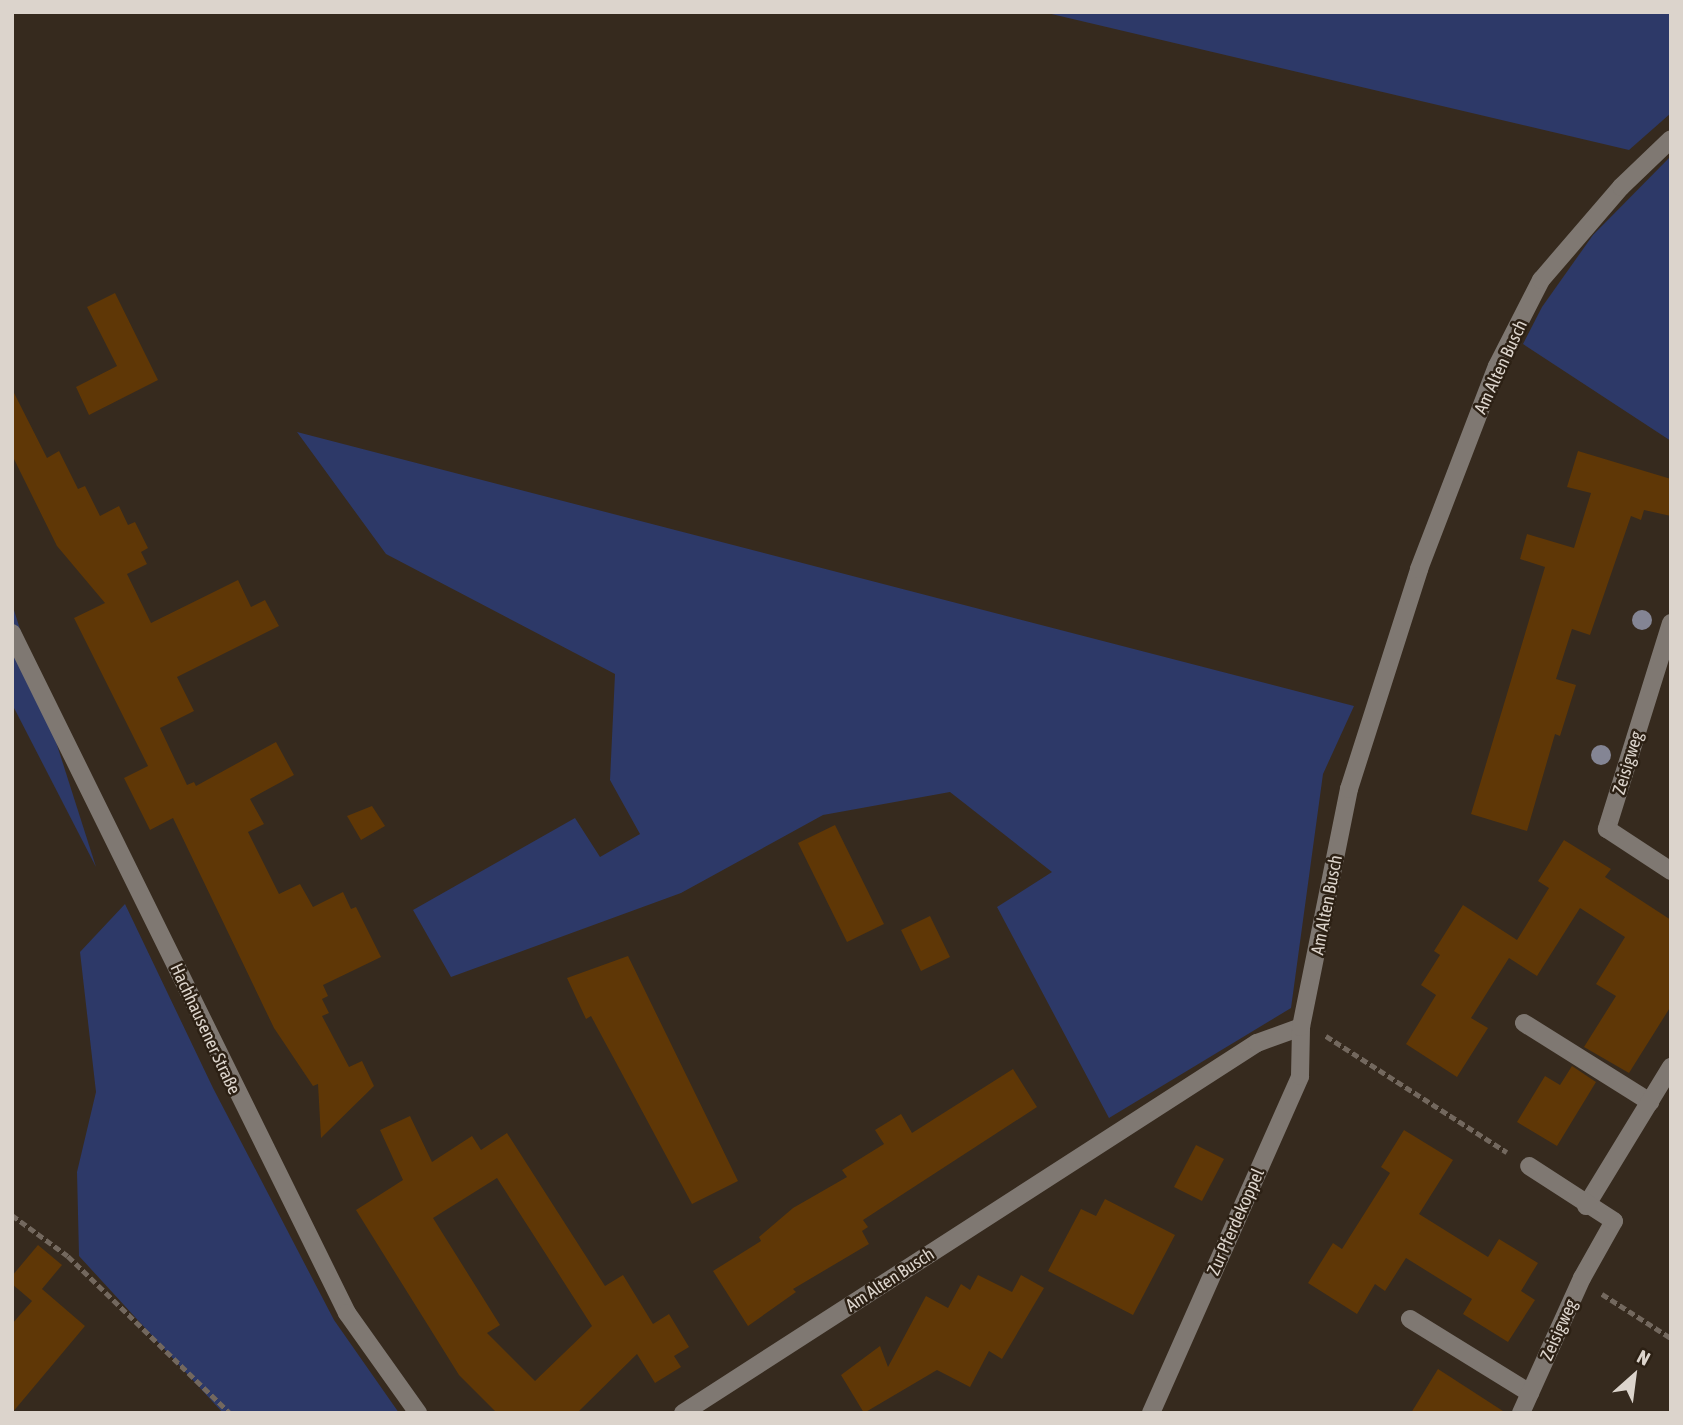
<!DOCTYPE html>
<html>
<head>
<meta charset="utf-8">
<style>
  body { margin:0 }
  #map { position:relative; width:1683px; height:1425px; overflow:hidden; background:#362a1e; font-family:"Asap Condensed",sans-serif }
  div>[style] { position:absolute }
  .green>* { inset:0; background:#2d3968 }
  .building>* { inset:0; background:#5f3706 }
  .path>* { height:4.5px; margin-top:-2.25px; transform-origin:0; background:repeating-linear-gradient(90deg,#73685e 0 7px,transparent 0 10.5px) }
  .minor>* { height:18px; margin:-9px; padding:0 9px; transform-origin:9px; border-radius:9px; background:#7f7872 }
  .trees>* { width:20px; height:20px; margin:-10px; border-radius:50%; background:#848594 }
  span { translate:-50% -50%; white-space:nowrap; text-align:center; line-height:1.15; -webkit-text-stroke:5px #2c2014; paint-order:stroke }
  .street-label { font-size:18px; color:#dcd4cc }
  .frame { position:absolute; inset:0; border:14px solid #dcd4cc; pointer-events:none }
  .north { position:absolute; left:1599px; top:1341px; width:70px; height:70px; -webkit-text-stroke:5px #2c2014; paint-order:stroke; rotate:28deg; font-size:19px; font-weight:700; line-height:28px; text-align:center; color:#dcd4cc }
  .north::after { content:''; display:block; margin:auto; width:24px; height:32px; background:#dcd4cc; clip-path:polygon(50% 0,100% 100%,50% 72%,0 100%) }
</style>
</head>
<body>
<div id="map">
  <div class="green">
    <i style="clip-path:polygon(1043px 12px,1671px 12px,1671px 113px,1629px 150px)"></i>
    <i style="clip-path:polygon(1671px 156px,1671px 441px,1523px 344px,1542px 307px,1593px 235px)"></i>
    <i style="clip-path:polygon(297px 432px,1354px 706px,1323px 774px,1291px 1008px,1109px 1118px,997px 907px,1052px 872px,950px 792px,823px 815px,681px 893px,451px 977px,413px 910px,575px 818px,600px 857px,640px 834px,610px 780px,615px 674px,386px 554px)"></i>
    <i style="clip-path:polygon(12px 604px,96px 867px,12px 704px)"></i>
    <i style="clip-path:polygon(125px 904px,213px 1088px,334px 1320px,399px 1413px,223px 1413px,79px 1256px,77px 1172px,96px 1092px,80px 952px)"></i>
  </div>
  <div class="building">
    <i style="clip-path:polygon(115px 293px,158px 380px,89px 415px,76px 387px,117px 366px,87px 307px)"></i>
    <i style="clip-path:polygon(12px 389px,47px 458px,59px 451px,78px 489px,85px 486px,100px 516px,119px 506px,128px 525px,135px 522px,148px 548px,141px 552px,147px 564px,127px 574px,151px 623px,238px 580px,251px 607px,265px 600px,279px 626px,177px 677px,194px 711px,160px 728px,187px 785px,194px 782px,196px 786px,276px 742px,294px 775px,250px 799px,264px 824px,248px 832px,279px 894px,300px 884px,313px 907px,343px 892px,351px 909px,356px 907px,381px 957px,323px 985px,328px 996px,322px 999px,329px 1013px,322px 1016px,349px 1067px,362px 1061px,374px 1086px,321px 1138px,318px 1084px,313px 1086px,274px 1028px,173px 818px,150px 830px,124px 778px,148px 766px,74px 618px,105px 603px,57px 546px,12px 455px)"></i>
    <i style="clip-path:polygon(1578px 451px,1671px 479px,1671px 516px,1644px 510px,1641px 520px,1631px 516px,1590px 635px,1572px 629px,1556px 679px,1576px 685px,1560px 736px,1555px 734px,1527px 831px,1471px 814px,1545px 567px,1520px 559px,1527px 534px,1574px 548px,1591px 493px,1567px 487px)"></i>
    <i style="clip-path:polygon(372px 806px,385px 826px,361px 840px,347px 816px)"></i>
    <i style="clip-path:polygon(835px 825px,884px 924px,847px 942px,798px 843px)"></i>
    <i style="clip-path:polygon(1564px 840px,1611px 869px,1605px 877px,1671px 920px,1671px 1006px,1629px 1073px,1584px 1047px,1616px 996px,1596px 984px,1625px 937px,1580px 908px,1537px 976px,1509px 958px,1471px 1018px,1488px 1028px,1457px 1077px,1406px 1044px,1436px 995px,1421px 985px,1440px 955px,1434px 951px,1463px 905px,1517px 940px,1549px 888px,1538px 881px)"></i>
    <i style="clip-path:polygon(930px 916px,950px 957px,921px 971px,901px 930px)"></i>
    <i style="clip-path:polygon(628px 956px,738px 1181px,692px 1204px,591px 1016px,586px 1019px,567px 978px)"></i>
    <i style="clip-path:polygon(1572px 1066px,1596px 1082px,1557px 1146px,1517px 1122px,1545px 1076px,1560px 1085px)"></i>
    <i style="clip-path:polygon(1013px 1069px,1037px 1107px,863px 1220px,868px 1227px,862px 1231px,869px 1244px,793px 1289px,796px 1292px,748px 1326px,713px 1271px,761px 1241px,759px 1237px,793px 1208px,847px 1177px,842px 1170px,884px 1144px,875px 1130px,901px 1114px,912px 1133px)"></i>
    <i style="clip-path:polygon(evenodd,410px 1116px,432px 1162px,472px 1136px,481px 1150px,507px 1133px,605px 1286px,623px 1275px,653px 1324px,669px 1314px,689px 1347px,674px 1356px,681px 1367px,655px 1383px,637px 1354px,577px 1413px,497px 1413px,459px 1375px,356px 1210px,403px 1180px,380px 1130px,410px 1116px,497px 1178px,592px 1326px,535px 1381px,487px 1333px,500px 1325px,433px 1218px,497px 1178px)"></i>
    <i style="clip-path:polygon(1404px 1130px,1453px 1160px,1419px 1214px,1488px 1257px,1499px 1239px,1538px 1263px,1521px 1291px,1535px 1300px,1508px 1342px,1463px 1314px,1472px 1299px,1406px 1258px,1385px 1291px,1375px 1284px,1357px 1314px,1308px 1283px,1333px 1243px,1342px 1249px,1390px 1173px,1381px 1167px)"></i>
    <i style="clip-path:polygon(1196px 1145px,1224px 1159px,1202px 1201px,1174px 1187px)"></i>
    <i style="clip-path:polygon(1105px 1199px,1175px 1235px,1133px 1315px,1048px 1271px,1081px 1209px,1096px 1216px)"></i>
    <i style="clip-path:polygon(38px 1245px,62px 1265px,42px 1289px,85px 1326px,12px 1413px,12px 1324px,32px 1301px,12px 1284px,12px 1276px)"></i>
    <i style="clip-path:polygon(978px 1275px,1012px 1292px,1021px 1275px,1044px 1288px,1002px 1359px,989px 1351px,970px 1387px,937px 1370px,864px 1413px,841px 1375px,880px 1346px,888px 1367px,926px 1296px,948px 1308px,961px 1284px,970px 1290px)"></i>
    <i style="clip-path:polygon(1438px 1369px,1506px 1413px,1411px 1413px)"></i>
  </div>
  <div class="path">
    <i style="left:1326px;top:1036px;width:215px;rotate:32.7deg"></i>
    <i style="left:12px;top:1215px;width:69px;rotate:36.2deg"></i>
    <i style="left:68px;top:1256px;width:226px;rotate:44.1deg"></i>
    <i style="left:1602px;top:1294px;width:82px;rotate:32.5deg"></i>
  </div>
  <div class="minor">
    <i style="left:1671px;top:623px;width:216px;rotate:107.3deg"></i>
    <i style="left:1607px;top:829px;width:77px;rotate:33.3deg"></i>
    <i style="left:12px;top:633px;width:758px;rotate:63.77deg"></i>
    <i style="left:347px;top:1313px;width:123px;rotate:54.6deg"></i>
    <i style="left:1524px;top:1023px;width:149px;rotate:32.1deg"></i>
    <i style="left:1586px;top:1206px;width:163px;rotate:-58.6deg"></i>
    <i style="left:1410px;top:1319px;width:141px;rotate:31.7deg"></i>
    <i style="left:683px;top:1413px;width:683px;rotate:-32.81deg"></i>
    <i style="left:1257px;top:1043px;width:47px;rotate:-20deg"></i>
    <i style="left:1151px;top:1413px;width:368px;rotate:-66.1deg"></i>
    <i style="left:1300px;top:1076px;width:49px;rotate:-88.8deg"></i>
    <i style="left:1301px;top:1027px;width:243px;rotate:-78.6deg"></i>
    <i style="left:1349px;top:789px;width:231px;rotate:-72.3deg"></i>
    <i style="left:1419px;top:569px;width:217px;rotate:-69deg"></i>
    <i style="left:1497px;top:366px;width:97px;rotate:-62.9deg"></i>
    <i style="left:1541px;top:280px;width:123px;rotate:-49.3deg"></i>
    <i style="left:1621px;top:187px;width:69px;rotate:-43.8deg"></i>
    <i style="left:1521px;top:1413px;width:148px;rotate:-65.7deg"></i>
    <i style="left:1582px;top:1278px;width:65px;rotate:-60.7deg"></i>
    <i style="left:1614px;top:1221px;width:101px;rotate:-147.1deg"></i>
  </div>
  <div class="trees">
    <i style="left:1642px;top:620px"></i>
    <i style="left:1601px;top:755px"></i>
  </div>
  <div class="street-label">
    <span style="left:1501px;top:367px;rotate:-65deg">Am Alten Busch</span>
    <span style="left:1628px;top:763px;rotate:-73deg">Zeisigweg</span>
    <span style="left:1327px;top:905px;rotate:-79deg">Am Alten Busch</span>
    <span style="left:205px;top:1029px;rotate:65deg">Hachhausener Straße</span>
    <span style="left:1236px;top:1222px;rotate:-66deg">Zur Pferdekoppel</span>
    <span style="left:890px;top:1280px;rotate:-33deg">Am Alten Busch</span>
    <span style="left:1559px;top:1330px;rotate:-66deg">Zeisigweg</span>
  </div>
  <div class="frame"></div>
  <div class="north">N</div>
</div>
</body>
</html>
